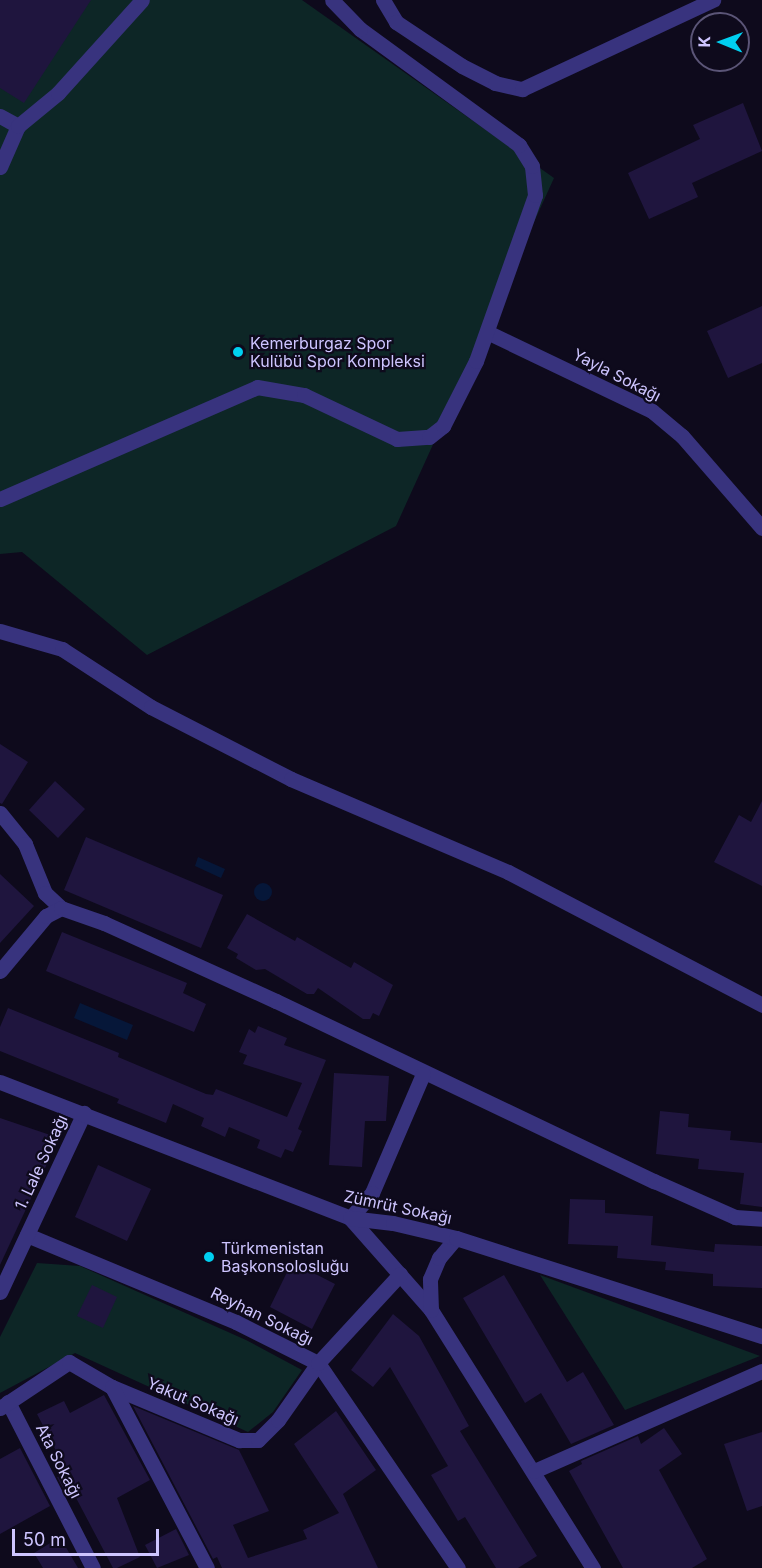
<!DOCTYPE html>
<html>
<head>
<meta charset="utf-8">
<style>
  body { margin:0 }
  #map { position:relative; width:762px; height:1568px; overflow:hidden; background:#0e0a1c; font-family:Inter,sans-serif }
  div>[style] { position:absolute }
  .green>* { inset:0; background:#0d2626 }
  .water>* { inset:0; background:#061739 }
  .round { border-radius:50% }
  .building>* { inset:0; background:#1f153e }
  .minor>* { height:15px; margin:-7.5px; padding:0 7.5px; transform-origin:7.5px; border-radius:7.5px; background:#38337e }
  .tertiary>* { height:15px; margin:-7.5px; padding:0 7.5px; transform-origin:7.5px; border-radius:7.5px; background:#38337e }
  .dots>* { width:16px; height:16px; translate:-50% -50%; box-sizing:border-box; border:3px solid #0e0a1c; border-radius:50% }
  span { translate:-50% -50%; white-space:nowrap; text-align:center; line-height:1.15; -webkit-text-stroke:4.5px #0e0a1c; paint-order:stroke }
  .poi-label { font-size:16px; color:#cec5ff }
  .left { translate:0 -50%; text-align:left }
  .street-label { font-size:16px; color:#cec5ff }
  .north { position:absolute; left:690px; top:12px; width:60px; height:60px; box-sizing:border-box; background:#0e0a1c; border:2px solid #5b5577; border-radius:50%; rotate:271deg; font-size:16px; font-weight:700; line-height:24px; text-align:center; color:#cec5ff }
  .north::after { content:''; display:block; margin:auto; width:21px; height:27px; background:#00cff0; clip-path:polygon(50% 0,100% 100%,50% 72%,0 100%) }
  .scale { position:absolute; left:12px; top:1529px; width:147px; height:27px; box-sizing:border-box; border:3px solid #cec5ff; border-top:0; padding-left:8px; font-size:18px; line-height:21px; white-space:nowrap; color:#cec5ff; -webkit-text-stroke:4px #0e0a1c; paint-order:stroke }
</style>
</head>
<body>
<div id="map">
  <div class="green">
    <i style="clip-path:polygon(0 0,302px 0,554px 178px,396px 526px,147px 655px,22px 552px,0 554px)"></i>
    <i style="clip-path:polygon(37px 1263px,80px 1266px,246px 1340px,302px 1370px,273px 1412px,248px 1432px,75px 1353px,0 1393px,0 1337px)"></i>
    <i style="clip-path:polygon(540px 1275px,760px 1356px,625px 1410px)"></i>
  </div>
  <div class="water">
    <i style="clip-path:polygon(198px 857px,225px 869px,221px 878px,195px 866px)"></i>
    <i class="round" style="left:254px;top:883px;width:18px;height:18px"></i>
    <i style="clip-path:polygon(80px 1003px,133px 1025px,127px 1040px,74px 1018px)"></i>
  </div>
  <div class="building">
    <i style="clip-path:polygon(0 0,91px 0,24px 103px,0 88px)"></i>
    <i style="clip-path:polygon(743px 103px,762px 151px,692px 183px,698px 197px,649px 219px,628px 173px,700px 139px,693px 125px)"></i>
    <i style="clip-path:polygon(762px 306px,762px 363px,728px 378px,707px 331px)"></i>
    <i style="clip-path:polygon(0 744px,28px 762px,2px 804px,0 803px)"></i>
    <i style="clip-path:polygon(55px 781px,85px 809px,58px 838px,29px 810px)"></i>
    <i style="clip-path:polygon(762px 801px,762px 886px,714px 862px,739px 815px,751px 822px)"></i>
    <i style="clip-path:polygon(86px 837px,223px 895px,201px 948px,64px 890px)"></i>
    <i style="clip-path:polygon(0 874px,34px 906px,0 943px)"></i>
    <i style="clip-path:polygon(247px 914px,295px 941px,297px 937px,351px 968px,354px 962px,393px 985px,379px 1016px,373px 1013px,370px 1019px,363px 1019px,318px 988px,314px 994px,307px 994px,265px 969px,256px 970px,236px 958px,238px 954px,227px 948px)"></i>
    <i style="clip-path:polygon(62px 932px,187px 983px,183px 993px,206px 1004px,194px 1032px,46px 971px)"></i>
    <i style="clip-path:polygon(8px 1008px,119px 1053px,118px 1057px,206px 1094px,213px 1095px,216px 1089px,287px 1117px,302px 1083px,243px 1064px,247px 1055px,239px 1052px,249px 1029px,255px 1033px,258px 1026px,287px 1038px,284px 1045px,326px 1060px,298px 1129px,302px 1131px,293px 1152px,285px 1149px,281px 1158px,257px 1148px,260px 1140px,229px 1127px,225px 1137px,201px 1126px,204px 1118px,173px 1104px,166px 1123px,117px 1103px,119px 1099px,0 1051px,0 1027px)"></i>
    <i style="clip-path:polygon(334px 1073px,389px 1076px,386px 1121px,365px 1121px,362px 1167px,329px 1165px)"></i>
    <i style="clip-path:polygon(660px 1111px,689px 1114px,688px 1127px,731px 1131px,730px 1140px,762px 1143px,762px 1207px,740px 1204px,744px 1173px,698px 1169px,699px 1159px,656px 1154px)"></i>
    <i style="clip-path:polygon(0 1118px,59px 1138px,0 1265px)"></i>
    <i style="clip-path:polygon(98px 1165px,151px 1189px,127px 1241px,75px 1217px)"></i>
    <i style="clip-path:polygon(570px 1199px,605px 1200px,605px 1213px,653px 1216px,651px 1245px,714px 1252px,715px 1244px,762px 1246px,762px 1288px,713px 1286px,713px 1274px,665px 1270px,666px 1262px,617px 1258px,618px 1246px,568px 1244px)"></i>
    <i style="clip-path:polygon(292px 1262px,335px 1284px,312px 1329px,270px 1307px)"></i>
    <i style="clip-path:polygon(504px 1275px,567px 1382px,583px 1372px,614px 1425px,571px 1444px,541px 1393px,525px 1403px,463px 1298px)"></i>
    <i style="clip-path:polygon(92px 1285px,117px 1297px,103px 1328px,77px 1316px)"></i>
    <i style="clip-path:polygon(393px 1314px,419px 1336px,469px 1426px,460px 1431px,537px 1556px,518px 1568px,496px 1568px,465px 1517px,458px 1521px,431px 1475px,448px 1466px,390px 1367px,373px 1387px,351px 1370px)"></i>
    <i style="clip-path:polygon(104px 1395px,150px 1480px,117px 1498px,140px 1557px,117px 1568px,113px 1568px,74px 1494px,68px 1497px,57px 1477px,67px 1472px,37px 1414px,64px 1401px,70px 1413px)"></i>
    <i style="clip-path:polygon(133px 1406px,239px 1450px,269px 1511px,233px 1525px,248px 1558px,307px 1539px,303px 1530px,339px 1513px,294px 1444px,336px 1411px,376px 1470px,343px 1494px,378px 1568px,222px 1568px,217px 1557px,213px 1559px)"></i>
    <i style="clip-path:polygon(664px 1428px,682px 1454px,659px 1470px,707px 1559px,692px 1568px,623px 1568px,569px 1471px,582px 1464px,581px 1461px,638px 1436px,641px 1444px)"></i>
    <i style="clip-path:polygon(762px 1432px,762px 1506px,747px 1511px,724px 1444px)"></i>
    <i style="clip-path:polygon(20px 1448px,50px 1506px,0 1534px,0 1459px)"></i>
    <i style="clip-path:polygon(176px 1529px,189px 1555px,157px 1568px,145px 1545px)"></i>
    <i style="clip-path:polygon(60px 1537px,78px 1568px,43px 1568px,34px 1553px)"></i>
  </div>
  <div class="minor">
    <i style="left:383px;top:0;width:26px;rotate:59deg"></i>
    <i style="left:396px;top:22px;width:79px;rotate:33.7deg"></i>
    <i style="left:462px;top:66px;width:37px;rotate:27deg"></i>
    <i style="left:495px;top:83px;width:28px;rotate:13deg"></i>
    <i style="left:522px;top:89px;width:211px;rotate:-25deg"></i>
    <i style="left:0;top:116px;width:21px;rotate:29deg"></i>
    <i style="left:0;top:167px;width:45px;rotate:-66.3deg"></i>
    <i style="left:18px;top:126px;width:52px;rotate:-39.5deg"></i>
    <i style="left:58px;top:93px;width:125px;rotate:-47.9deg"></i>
    <i style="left:487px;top:332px;width:183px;rotate:25.6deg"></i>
    <i style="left:652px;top:411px;width:39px;rotate:40deg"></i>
    <i style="left:682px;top:436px;width:122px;rotate:49deg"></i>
    <i style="left:0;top:499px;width:280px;rotate:-23.5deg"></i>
    <i style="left:257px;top:387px;width:48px;rotate:9.7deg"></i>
    <i style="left:304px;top:395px;width:103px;rotate:25.3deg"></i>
    <i style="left:397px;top:439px;width:32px;rotate:-4deg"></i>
    <i style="left:429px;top:437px;width:18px;rotate:-38deg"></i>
    <i style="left:443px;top:426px;width:73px;rotate:-63.1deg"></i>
    <i style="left:476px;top:361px;width:176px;rotate:-70.4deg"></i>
    <i style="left:535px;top:195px;width:29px;rotate:-96deg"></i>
    <i style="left:532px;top:166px;width:25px;rotate:-122deg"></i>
    <i style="left:519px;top:145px;width:197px;rotate:-143.9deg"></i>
    <i style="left:360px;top:29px;width:40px;rotate:-134deg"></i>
    <i style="left:0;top:631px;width:65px;rotate:16.2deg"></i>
    <i style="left:62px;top:649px;width:106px;rotate:33.1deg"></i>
    <i style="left:151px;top:707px;width:157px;rotate:27.2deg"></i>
    <i style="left:291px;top:779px;width:236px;rotate:23.2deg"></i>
    <i style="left:508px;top:872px;width:287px;rotate:27.6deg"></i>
    <i style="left:0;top:813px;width:40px;rotate:51deg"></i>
    <i style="left:25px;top:844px;width:53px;rotate:67.8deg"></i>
    <i style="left:45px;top:893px;width:22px;rotate:43deg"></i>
    <i style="left:0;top:971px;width:72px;rotate:-50.1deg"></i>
    <i style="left:46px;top:916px;width:17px;rotate:-28deg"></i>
    <i style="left:61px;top:908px;width:46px;rotate:19.2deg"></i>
    <i style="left:104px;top:923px;width:189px;rotate:24.4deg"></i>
    <i style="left:276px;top:1001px;width:419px;rotate:25.5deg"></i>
    <i style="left:654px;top:1181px;width:89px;rotate:24deg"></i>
    <i style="left:735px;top:1217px;width:27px;rotate:4deg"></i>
    <i style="left:423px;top:1074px;width:129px;rotate:113.2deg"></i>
    <i style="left:372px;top:1193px;width:33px;rotate:131deg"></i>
    <i style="left:350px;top:1218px;width:123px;rotate:48.6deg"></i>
    <i style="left:431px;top:1310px;width:305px;rotate:57.9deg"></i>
    <i style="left:27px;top:1235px;width:226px;rotate:22.6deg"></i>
    <i style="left:236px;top:1322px;width:92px;rotate:26.6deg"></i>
    <i style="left:318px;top:1363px;width:248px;rotate:55.7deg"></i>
    <i style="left:0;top:1292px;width:198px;rotate:-64.9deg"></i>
    <i style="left:431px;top:1310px;width:31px;rotate:-92deg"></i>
    <i style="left:430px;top:1279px;width:23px;rotate:-67deg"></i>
    <i style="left:439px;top:1258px;width:26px;rotate:-50deg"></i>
    <i style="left:112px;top:1387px;width:138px;rotate:22.7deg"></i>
    <i style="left:239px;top:1440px;width:19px"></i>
    <i style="left:258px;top:1440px;width:28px;rotate:-45deg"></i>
    <i style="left:278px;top:1420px;width:70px;rotate:-54.9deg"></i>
    <i style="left:318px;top:1363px;width:121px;rotate:-47.3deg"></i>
    <i style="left:8px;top:1402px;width:186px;rotate:62.9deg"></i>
    <i style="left:0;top:1408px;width:83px;rotate:-33.7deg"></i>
    <i style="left:69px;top:1362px;width:50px;rotate:30.2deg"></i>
    <i style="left:112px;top:1387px;width:204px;rotate:62.3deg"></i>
    <i style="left:534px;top:1471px;width:249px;rotate:-23.7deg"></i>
  </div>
  <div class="tertiary">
    <i style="left:0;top:1082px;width:375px;rotate:21.2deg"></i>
    <i style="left:350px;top:1218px;width:43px;rotate:6.6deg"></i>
    <i style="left:393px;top:1223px;width:65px;rotate:13.4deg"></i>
    <i style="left:456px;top:1238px;width:321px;rotate:17.8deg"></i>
  </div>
  <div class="dots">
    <i style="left:238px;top:352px;background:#00cff0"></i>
    <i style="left:209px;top:1257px;background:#00cff0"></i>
  </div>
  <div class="poi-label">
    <span class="left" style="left:250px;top:352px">Kemerburgaz Spor<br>Kulübü Spor Kompleksi</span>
    <span class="left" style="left:221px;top:1257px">Türkmenistan<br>Başkonsolosluğu</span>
  </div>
  <div class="street-label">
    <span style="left:617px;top:375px;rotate:27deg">Yayla Sokağı</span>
    <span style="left:41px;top:1162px;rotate:-65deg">1. Lale Sokağı</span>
    <span style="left:398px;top:1207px;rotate:12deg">Zümrüt Sokağı</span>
    <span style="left:262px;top:1316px;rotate:26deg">Reyhan Sokağı</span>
    <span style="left:193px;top:1401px;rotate:23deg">Yakut Sokağı</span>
    <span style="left:59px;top:1461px;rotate:63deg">Ata Sokağı</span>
  </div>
  <div class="north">K</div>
  <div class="scale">50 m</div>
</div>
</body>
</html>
